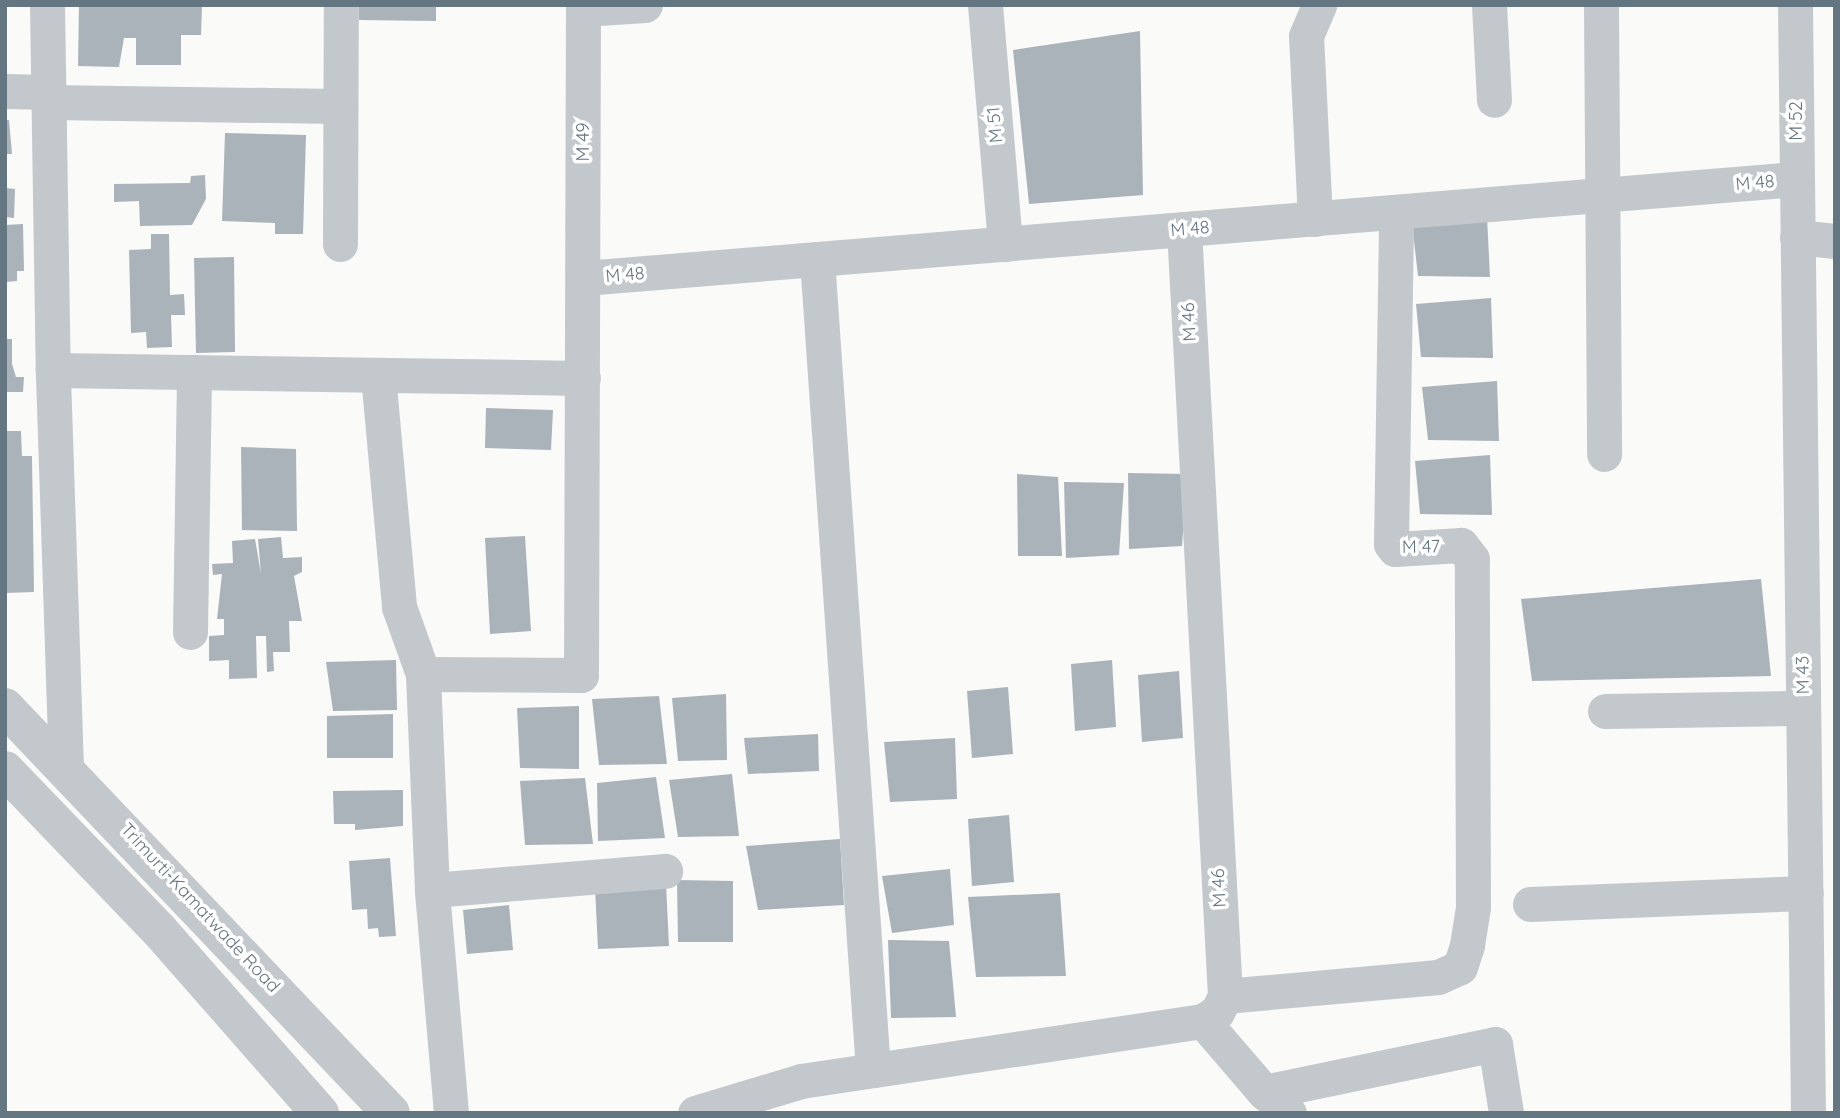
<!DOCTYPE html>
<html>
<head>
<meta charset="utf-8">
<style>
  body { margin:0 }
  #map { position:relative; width:1840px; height:1118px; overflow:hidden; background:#fafaf8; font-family:Quicksand,sans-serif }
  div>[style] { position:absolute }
  .building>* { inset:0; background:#aab3b9 }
  .minor>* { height:35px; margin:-17.5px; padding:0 17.5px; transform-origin:17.5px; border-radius:17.5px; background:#c3c8cc }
  .tertiary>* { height:38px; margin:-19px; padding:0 19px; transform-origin:19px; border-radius:19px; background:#c3c8cc }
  span { translate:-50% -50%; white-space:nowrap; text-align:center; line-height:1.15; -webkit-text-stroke:7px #fff; paint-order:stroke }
  .street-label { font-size:18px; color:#657683 }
  .frame { position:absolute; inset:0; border:7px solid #657683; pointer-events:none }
</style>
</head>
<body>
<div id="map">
  <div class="building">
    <i style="clip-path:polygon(79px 5px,202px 5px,201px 35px,181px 35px,181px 65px,136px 65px,136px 38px,124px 38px,119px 67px,78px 66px)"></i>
    <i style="clip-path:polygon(359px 5px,436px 5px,436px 21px,359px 20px)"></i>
    <i style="clip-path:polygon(1140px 31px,1143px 195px,1029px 204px,1013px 50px)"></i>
    <i style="clip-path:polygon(5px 120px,9px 120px,12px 154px,5px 154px)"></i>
    <i style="clip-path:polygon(225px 133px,306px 135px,303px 234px,275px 234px,275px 223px,222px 221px)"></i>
    <i style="clip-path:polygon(205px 175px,206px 199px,192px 225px,140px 226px,139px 201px,114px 202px,114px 184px,190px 183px,191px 176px)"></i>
    <i style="clip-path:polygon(5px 188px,15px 189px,14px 218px,5px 217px)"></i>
    <i style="clip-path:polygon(1487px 217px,1490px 277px,1418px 276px,1412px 223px)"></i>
    <i style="clip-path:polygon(23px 224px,24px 271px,17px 271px,17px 281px,5px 282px,5px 225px)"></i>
    <i style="clip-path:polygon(151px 234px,169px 234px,170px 295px,184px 294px,185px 315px,171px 315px,172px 347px,147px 348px,146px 332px,131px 333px,129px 250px,151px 249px)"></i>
    <i style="clip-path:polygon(234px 257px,235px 352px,196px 353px,194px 258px)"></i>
    <i style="clip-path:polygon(1491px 298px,1493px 358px,1421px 357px,1416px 304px)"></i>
    <i style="clip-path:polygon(5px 339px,12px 339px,12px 364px,16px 377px,24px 377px,23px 392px,5px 392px)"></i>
    <i style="clip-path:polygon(1497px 381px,1499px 441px,1428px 440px,1422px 387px)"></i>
    <i style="clip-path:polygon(486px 408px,553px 410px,551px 450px,485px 448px)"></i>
    <i style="clip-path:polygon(5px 431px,21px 431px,22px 456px,32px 456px,34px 592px,5px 593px)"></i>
    <i style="clip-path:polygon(241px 447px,296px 449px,297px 531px,242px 530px)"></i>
    <i style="clip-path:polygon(1490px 455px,1492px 515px,1420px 514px,1415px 461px)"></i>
    <i style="clip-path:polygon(1128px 473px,1187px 474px,1182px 546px,1129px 549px)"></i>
    <i style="clip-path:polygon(1017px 474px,1058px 477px,1062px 556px,1018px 556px)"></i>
    <i style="clip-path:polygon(1064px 482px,1124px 483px,1119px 555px,1066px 558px)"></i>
    <i style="clip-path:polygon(525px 536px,531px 631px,490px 634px,485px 538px)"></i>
    <i style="clip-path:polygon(281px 537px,283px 558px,302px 557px,302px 572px,294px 576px,302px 621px,289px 621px,290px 652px,273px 652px,274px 671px,267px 672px,266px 636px,256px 636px,257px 678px,229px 679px,229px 660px,209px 661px,209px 636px,224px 635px,224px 619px,217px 619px,222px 574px,213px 575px,212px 564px,233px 563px,232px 541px,255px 539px,261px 574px,258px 539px)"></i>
    <i style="clip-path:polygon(1761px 579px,1771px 676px,1532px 681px,1521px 599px)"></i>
    <i style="clip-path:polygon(396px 660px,397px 710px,333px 711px,326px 662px)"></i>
    <i style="clip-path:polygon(1112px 660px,1116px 727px,1075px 731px,1071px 664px)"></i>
    <i style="clip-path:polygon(1179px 671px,1183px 738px,1142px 742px,1138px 675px)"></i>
    <i style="clip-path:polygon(1008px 687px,1013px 754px,972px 758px,967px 691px)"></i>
    <i style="clip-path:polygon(726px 694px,727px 760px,678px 761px,672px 698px)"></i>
    <i style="clip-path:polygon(659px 696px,667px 764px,599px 765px,592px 699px)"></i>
    <i style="clip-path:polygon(579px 706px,579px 769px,520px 768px,517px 708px)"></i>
    <i style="clip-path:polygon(393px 714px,393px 758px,327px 758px,327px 716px)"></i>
    <i style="clip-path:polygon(818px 734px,819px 771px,748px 774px,744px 738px)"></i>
    <i style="clip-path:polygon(955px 738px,957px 799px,890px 802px,884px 742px)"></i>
    <i style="clip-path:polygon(732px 774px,739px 836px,678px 837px,669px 780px)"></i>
    <i style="clip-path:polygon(656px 777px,665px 838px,598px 841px,597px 783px)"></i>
    <i style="clip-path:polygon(585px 778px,593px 844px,525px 845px,520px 781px)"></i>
    <i style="clip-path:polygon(403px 790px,403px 826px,355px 830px,355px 824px,334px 824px,333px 791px)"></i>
    <i style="clip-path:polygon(1009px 815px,1014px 882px,972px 886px,968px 819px)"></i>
    <i style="clip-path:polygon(840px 839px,844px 905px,758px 910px,746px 846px)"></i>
    <i style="clip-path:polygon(390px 858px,396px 936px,379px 937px,378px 928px,368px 929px,367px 909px,352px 910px,349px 861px)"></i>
    <i style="clip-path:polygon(950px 869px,954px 925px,892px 933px,882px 876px)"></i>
    <i style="clip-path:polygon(677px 880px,733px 881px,733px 942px,678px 942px)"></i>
    <i style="clip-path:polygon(666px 884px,669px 946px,598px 949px,595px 888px)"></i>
    <i style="clip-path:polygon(1060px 893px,1066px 976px,976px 977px,968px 897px)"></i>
    <i style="clip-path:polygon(509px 905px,513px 950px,467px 954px,463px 910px)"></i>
    <i style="clip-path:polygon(888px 940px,949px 941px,956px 1017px,891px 1018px)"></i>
  </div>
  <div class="minor">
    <i style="left:47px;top:5px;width:365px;rotate:89.1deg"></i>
    <i style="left:985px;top:5px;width:240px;rotate:85.2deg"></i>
    <i style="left:1489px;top:5px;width:95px;rotate:87deg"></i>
    <i style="left:1601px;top:5px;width:449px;rotate:89.6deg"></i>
    <i style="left:1795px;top:5px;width:1108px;rotate:89.33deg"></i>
    <i style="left:583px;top:9px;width:62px;rotate:-3.7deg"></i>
    <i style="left:5px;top:91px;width:44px;rotate:1.3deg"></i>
    <i style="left:49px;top:102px;width:291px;rotate:0.8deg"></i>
    <i style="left:1315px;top:219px;width:183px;rotate:-92.8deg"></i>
    <i style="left:1306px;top:36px;width:34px;rotate:-67deg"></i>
    <i style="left:1797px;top:237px;width:38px;rotate:6deg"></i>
    <i style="left:340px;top:244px;width:239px;rotate:-89.8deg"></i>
    <i style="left:817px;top:259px;width:813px;rotate:86.05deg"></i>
    <i style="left:584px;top:278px;width:1216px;rotate:-4.67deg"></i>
    <i style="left:378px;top:375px;width:233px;rotate:84.8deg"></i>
    <i style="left:399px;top:607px;width:71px;rotate:70.3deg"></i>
    <i style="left:190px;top:632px;width:260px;rotate:-89.1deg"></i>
    <i style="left:1605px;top:711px;width:198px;rotate:-0.9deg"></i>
    <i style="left:66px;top:768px;width:398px;rotate:-91.9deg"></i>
    <i style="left:53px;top:370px;width:530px;rotate:0.86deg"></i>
    <i style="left:432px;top:890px;width:234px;rotate:-4.7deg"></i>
    <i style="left:1530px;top:904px;width:276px;rotate:-2.3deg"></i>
    <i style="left:1225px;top:996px;width:214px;rotate:-5.1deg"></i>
    <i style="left:1438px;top:977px;width:24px;rotate:-24deg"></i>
    <i style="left:1460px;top:967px;width:23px;rotate:-72deg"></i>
    <i style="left:1467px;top:945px;width:38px;rotate:-81deg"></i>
    <i style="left:1473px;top:907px;width:348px;rotate:-90.2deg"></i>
    <i style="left:1472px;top:559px;width:18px;rotate:-128deg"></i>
    <i style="left:1461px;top:545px;width:66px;rotate:176.5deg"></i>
    <i style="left:1395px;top:549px;width:6px;rotate:-129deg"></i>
    <i style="left:1391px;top:544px;width:332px;rotate:-89.1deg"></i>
    <i style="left:1203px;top:1021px;width:94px;rotate:49.3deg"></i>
    <i style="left:451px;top:1113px;width:224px;rotate:-94.9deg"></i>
    <i style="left:432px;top:890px;width:216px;rotate:-92.4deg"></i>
    <i style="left:423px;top:674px;width:158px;rotate:0.4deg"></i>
    <i style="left:581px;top:675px;width:670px;rotate:-89.83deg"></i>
    <i style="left:695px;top:1113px;width:111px;rotate:-16.8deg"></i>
    <i style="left:801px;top:1081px;width:406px;rotate:-8.5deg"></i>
    <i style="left:1203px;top:1021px;width:17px;rotate:-33deg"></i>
    <i style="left:1217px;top:1012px;width:18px;rotate:-63deg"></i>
    <i style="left:1225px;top:996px;width:768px;rotate:-93.06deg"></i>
    <i style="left:1289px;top:1113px;width:33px;rotate:-140deg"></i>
    <i style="left:1264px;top:1092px;width:236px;rotate:-11.7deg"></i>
    <i style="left:1495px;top:1044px;width:70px;rotate:80.9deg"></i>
  </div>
  <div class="tertiary">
    <i style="left:5px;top:707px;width:560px;rotate:46.45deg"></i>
    <i style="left:5px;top:770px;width:222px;rotate:46.1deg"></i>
    <i style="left:159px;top:930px;width:244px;rotate:48.7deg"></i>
  </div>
  <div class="street-label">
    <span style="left:1796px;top:121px;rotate:-90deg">M 52</span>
    <span style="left:995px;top:125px;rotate:-95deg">M 51</span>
    <span style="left:583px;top:142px;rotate:-90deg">M 49</span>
    <span style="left:1755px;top:183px;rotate:-5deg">M 48</span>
    <span style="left:1190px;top:229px;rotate:-5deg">M 48</span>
    <span style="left:625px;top:275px;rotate:-5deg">M 48</span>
    <span style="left:1189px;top:322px;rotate:-93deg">M 46</span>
    <span style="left:1421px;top:547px;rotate:-1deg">M 47</span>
    <span style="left:1803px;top:675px;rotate:-91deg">M 43</span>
    <span style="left:1219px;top:888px;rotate:-93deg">M 46</span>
    <span style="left:200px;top:908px;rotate:47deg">Trimurti-Kamatwade Road</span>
  </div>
  <div class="frame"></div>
</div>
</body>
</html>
